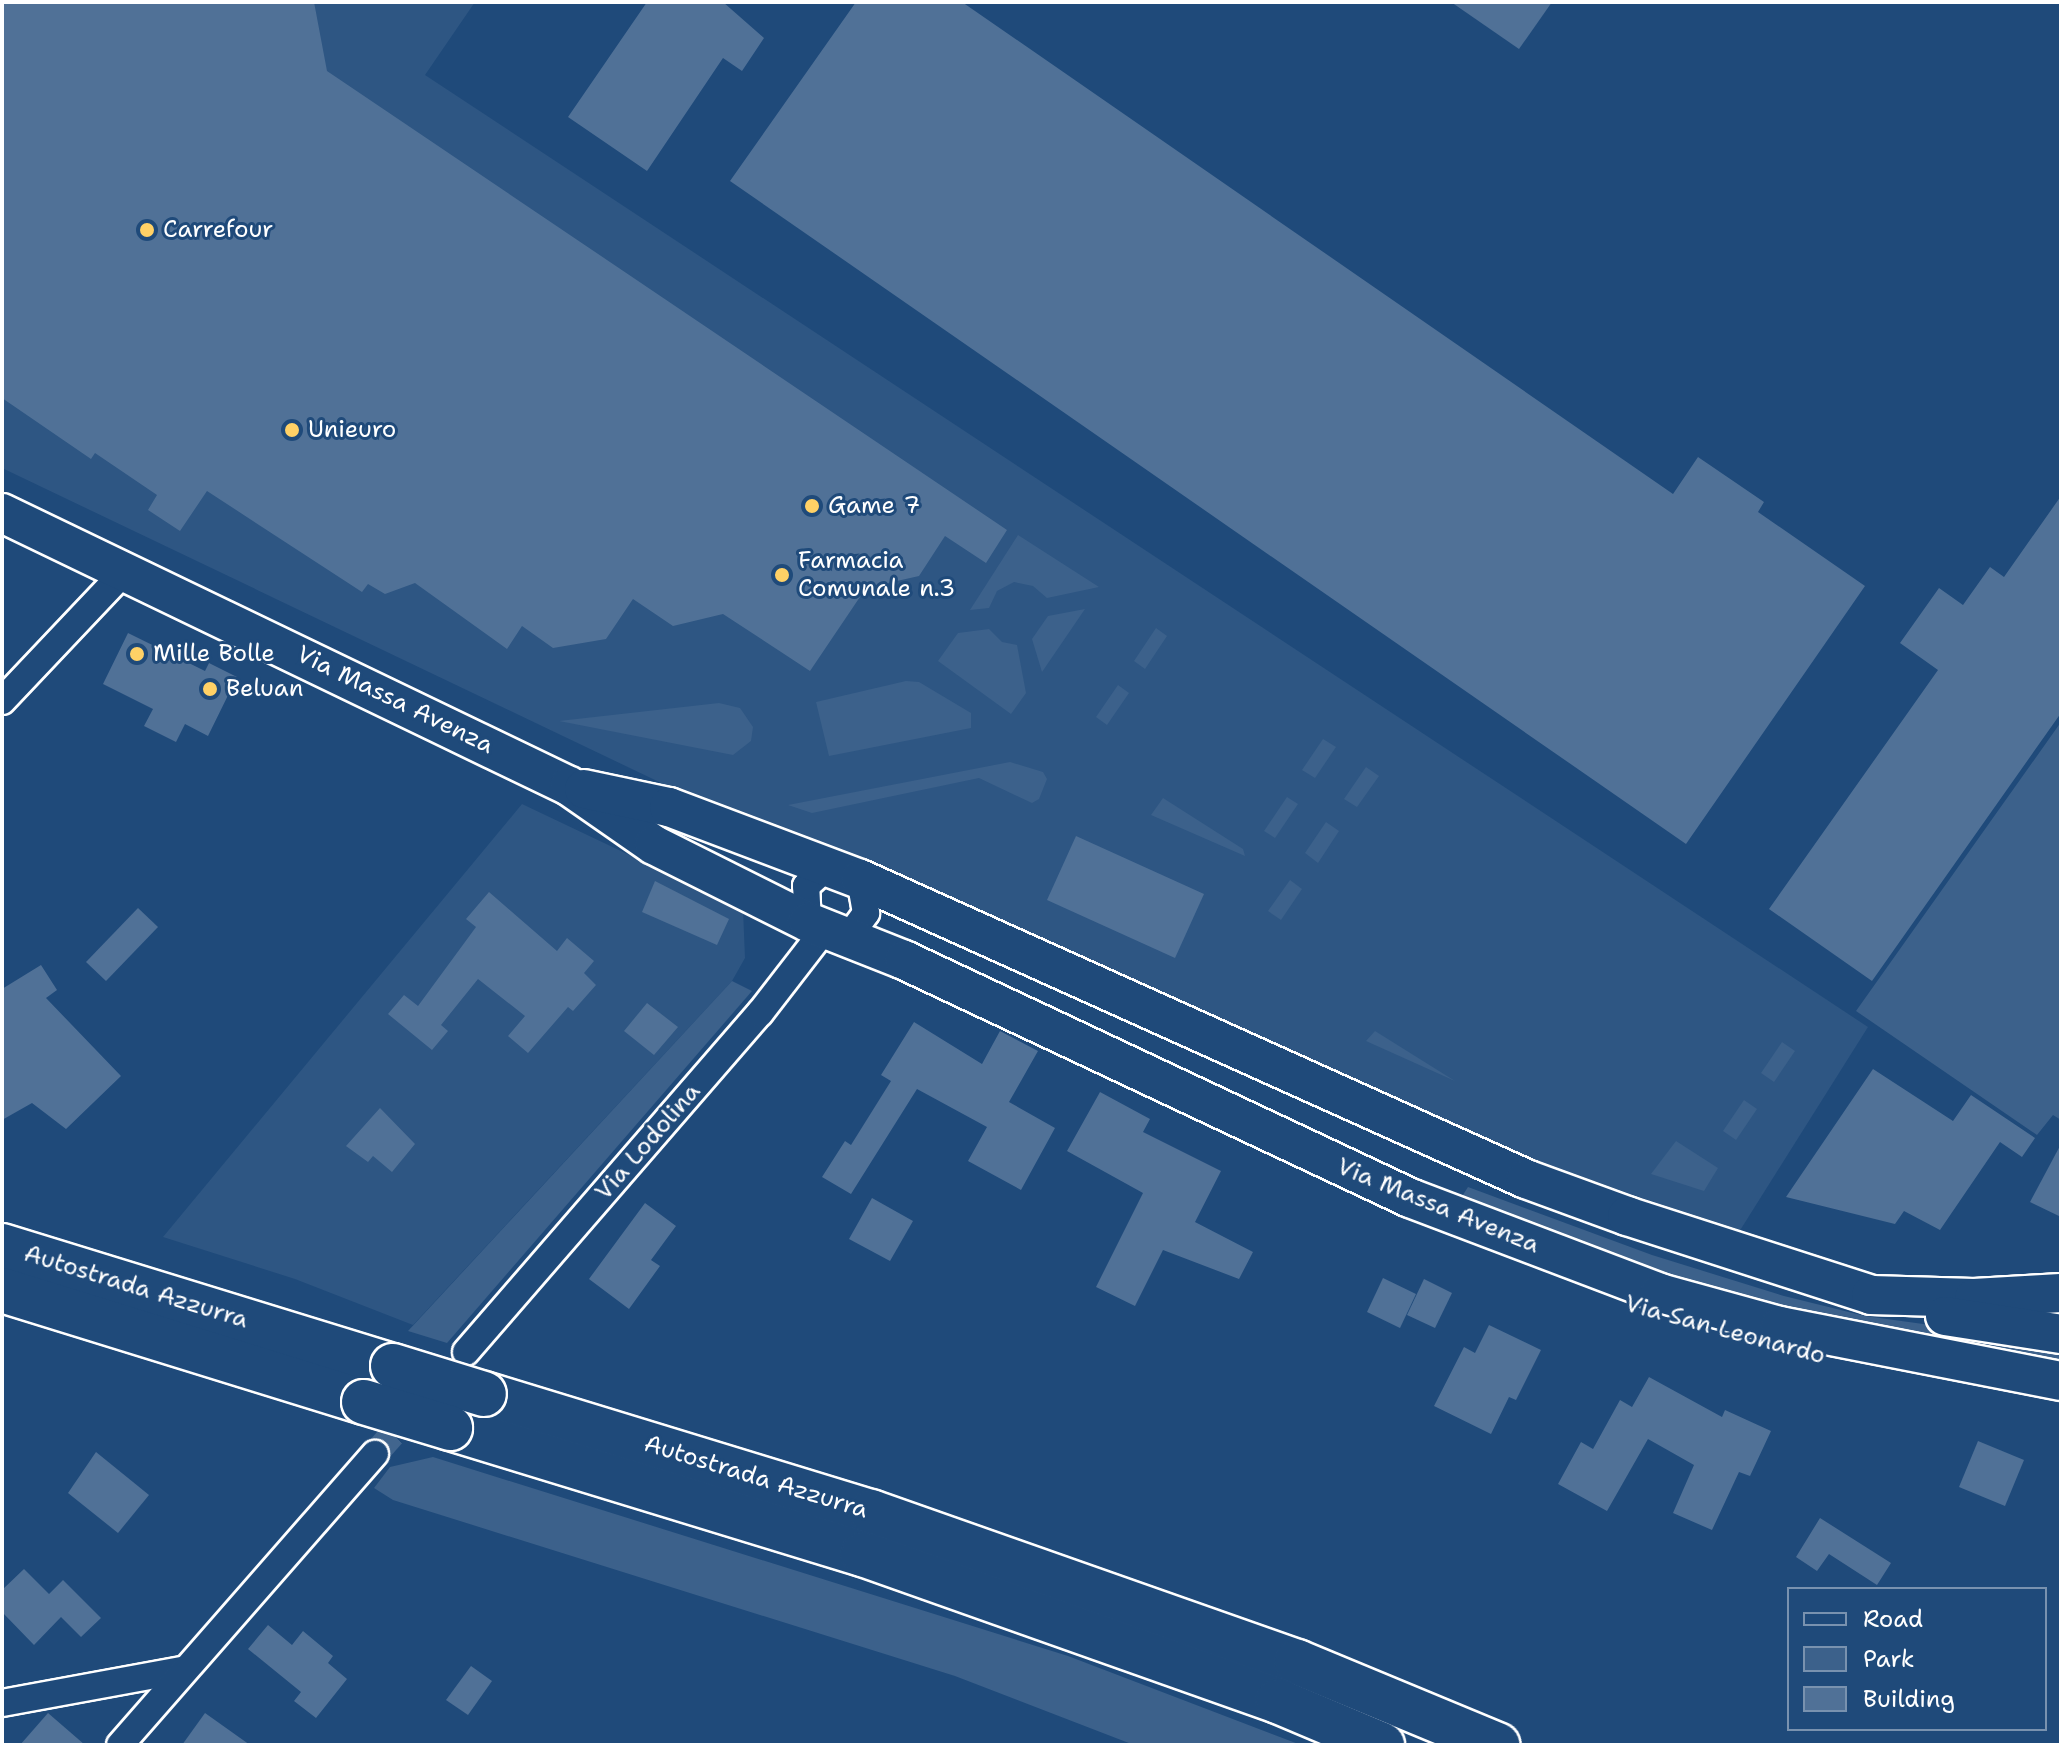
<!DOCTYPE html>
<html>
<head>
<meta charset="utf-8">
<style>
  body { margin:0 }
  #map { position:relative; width:2063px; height:1747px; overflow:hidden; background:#1f4a7a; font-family:"Shantell Sans",sans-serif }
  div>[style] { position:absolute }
  .built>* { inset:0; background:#2e5683 }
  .green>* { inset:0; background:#3c618b }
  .building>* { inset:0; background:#507197 }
  .minor-tunnel>* { height:26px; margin-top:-13px; transform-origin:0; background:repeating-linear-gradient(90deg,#41658e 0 26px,transparent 0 39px) }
  .roads { filter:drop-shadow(2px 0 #fff) drop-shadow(-2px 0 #fff) drop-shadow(0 2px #fff) drop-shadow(0 -2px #fff) }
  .minor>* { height:26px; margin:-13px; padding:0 13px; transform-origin:13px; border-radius:13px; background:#1f4a7a }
  .secondary>* { height:38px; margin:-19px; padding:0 19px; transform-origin:19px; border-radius:19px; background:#1f4a7a }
  .motorway>* { height:44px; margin:-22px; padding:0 22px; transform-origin:22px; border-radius:22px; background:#1f4a7a }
  .bridges { filter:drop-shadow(2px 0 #fff) drop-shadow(-2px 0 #fff) drop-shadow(0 2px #fff) drop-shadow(0 -2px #fff) }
  .motorway-bridge>* { height:44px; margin:-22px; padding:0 22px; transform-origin:22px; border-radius:22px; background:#1f4a7a }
  .dots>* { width:22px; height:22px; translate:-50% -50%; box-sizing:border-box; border:4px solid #1f4a7a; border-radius:50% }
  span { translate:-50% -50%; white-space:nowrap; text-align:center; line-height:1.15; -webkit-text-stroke:6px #1f4a7a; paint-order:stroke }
  .poi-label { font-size:24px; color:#fff }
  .left { translate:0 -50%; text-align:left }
  .street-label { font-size:24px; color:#fff }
  .frame { position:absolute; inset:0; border:4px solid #fff; pointer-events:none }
  .legend { position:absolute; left:1787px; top:1587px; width:260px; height:144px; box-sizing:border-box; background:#1f4a7a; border:2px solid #7992af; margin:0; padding:10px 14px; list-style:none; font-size:24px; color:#fff }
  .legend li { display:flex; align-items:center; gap:16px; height:40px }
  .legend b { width:40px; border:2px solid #7992af }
</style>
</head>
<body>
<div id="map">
  <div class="built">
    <i style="clip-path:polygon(2px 2px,475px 2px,425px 75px,1868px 1027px,1739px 1232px,1497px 1147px,678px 791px,2px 468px)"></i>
    <i style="clip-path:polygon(522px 804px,743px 909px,745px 958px,732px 981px,413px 1325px,295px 1279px,163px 1237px)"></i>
  </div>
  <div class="green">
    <i style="clip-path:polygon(1018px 535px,1099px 587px,1047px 598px,1033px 586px,1014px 582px,997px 591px,989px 608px,970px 610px)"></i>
    <i style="clip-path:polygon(1085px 609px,1042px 672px,1032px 639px,1048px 616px)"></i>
    <i style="clip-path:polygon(1156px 628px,1167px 636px,1145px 669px,1134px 661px)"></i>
    <i style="clip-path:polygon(989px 629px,1002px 642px,1017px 645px,1026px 693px,1011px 714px,938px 661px,958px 633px)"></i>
    <i style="clip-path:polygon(906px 681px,919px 682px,971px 713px,971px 728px,829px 756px,816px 702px)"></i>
    <i style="clip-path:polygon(1118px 685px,1129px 693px,1107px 725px,1096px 717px)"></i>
    <i style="clip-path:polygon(719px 703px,740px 708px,753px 727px,751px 741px,733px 755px,559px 721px)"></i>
    <i style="clip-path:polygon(2061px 722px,2061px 1120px,2053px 1115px,2037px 1135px,1856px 1011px)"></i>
    <i style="clip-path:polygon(1323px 739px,1336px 747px,1315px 778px,1302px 770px)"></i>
    <i style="clip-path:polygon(1010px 762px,1043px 772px,1047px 779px,1039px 799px,1032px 803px,979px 778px,812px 813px,788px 805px)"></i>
    <i style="clip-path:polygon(1366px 767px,1379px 776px,1357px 807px,1344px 799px)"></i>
    <i style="clip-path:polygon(1287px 797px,1298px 804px,1275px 838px,1264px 831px)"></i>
    <i style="clip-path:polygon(1163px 798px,1243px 849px,1245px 856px,1151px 815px)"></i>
    <i style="clip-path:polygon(1326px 822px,1339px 831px,1318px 863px,1305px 853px)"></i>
    <i style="clip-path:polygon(1290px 880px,1302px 889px,1281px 920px,1268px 911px)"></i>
    <i style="clip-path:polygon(732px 981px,752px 991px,447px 1343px,408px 1331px)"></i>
    <i style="clip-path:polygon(1375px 1031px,1455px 1081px,1366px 1041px)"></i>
    <i style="clip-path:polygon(1782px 1042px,1795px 1051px,1774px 1082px,1761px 1073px)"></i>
    <i style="clip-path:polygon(1744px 1100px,1757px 1109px,1736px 1140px,1723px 1131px)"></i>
    <i style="clip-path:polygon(1676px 1141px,1718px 1168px,1704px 1191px,1651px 1174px)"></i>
    <i style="clip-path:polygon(1468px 1187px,1652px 1255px,1784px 1296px,1865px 1316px,2061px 1343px,2061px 1370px,1786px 1320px,1459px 1201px)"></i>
    <i style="clip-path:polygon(433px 1457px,1068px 1656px,1301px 1745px,1134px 1745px,955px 1676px,393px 1500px,374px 1488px,390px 1467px)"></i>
  </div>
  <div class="building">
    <i style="clip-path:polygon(2px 2px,314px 2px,327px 71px,1007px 530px,986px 563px,945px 536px,919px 576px,866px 588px,810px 671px,723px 614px,673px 626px,633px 599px,606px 639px,553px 648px,522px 626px,507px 649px,415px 583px,385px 594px,368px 584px,362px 592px,207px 491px,180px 531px,148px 510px,157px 495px,95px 453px,91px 459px,2px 398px)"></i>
    <i style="clip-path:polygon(647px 2px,723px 2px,764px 38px,742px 71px,723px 58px,647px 171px,568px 117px)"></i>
    <i style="clip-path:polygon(856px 2px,962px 2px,1673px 494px,1698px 457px,1764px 502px,1758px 512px,1865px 586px,1686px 844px,730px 181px)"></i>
    <i style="clip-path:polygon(1451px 2px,1552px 2px,1519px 49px)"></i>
    <i style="clip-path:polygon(2061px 496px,2061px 713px,1872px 981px,1769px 909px,1938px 670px,1900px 643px,1939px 588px,1963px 605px,1990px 567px,2004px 577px)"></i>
    <i style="clip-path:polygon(128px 633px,205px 671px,209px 663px,237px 677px,208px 736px,185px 724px,176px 742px,144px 726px,153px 709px,103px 684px)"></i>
    <i style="clip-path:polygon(1076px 836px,1204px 894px,1175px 958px,1047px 900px)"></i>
    <i style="clip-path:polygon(655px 881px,729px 919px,717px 945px,642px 912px)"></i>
    <i style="clip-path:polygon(489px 892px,557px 951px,567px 938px,594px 961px,584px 973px,596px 985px,573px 1011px,568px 1007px,528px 1053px,508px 1036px,525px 1016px,478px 979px,441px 1025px,448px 1031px,432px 1050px,388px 1014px,404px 995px,418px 1006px,476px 927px,466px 919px)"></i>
    <i style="clip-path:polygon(138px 908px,158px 927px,106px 981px,86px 962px)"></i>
    <i style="clip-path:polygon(41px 965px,57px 990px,46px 998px,121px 1076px,66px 1129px,32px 1103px,2px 1120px,2px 989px)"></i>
    <i style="clip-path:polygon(647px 1003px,678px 1027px,654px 1055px,624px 1031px)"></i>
    <i style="clip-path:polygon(914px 1022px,982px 1064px,1000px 1031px,1038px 1051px,1009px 1102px,1055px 1128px,1021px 1190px,968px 1161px,987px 1127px,917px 1089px,851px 1194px,822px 1177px,845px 1141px,851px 1145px,891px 1081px,881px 1075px)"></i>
    <i style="clip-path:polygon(1873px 1069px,1953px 1121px,1971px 1095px,2035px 1138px,2022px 1157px,2000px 1142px,1940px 1230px,1904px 1211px,1895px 1224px,1786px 1197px)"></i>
    <i style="clip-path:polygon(1100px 1092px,1150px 1119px,1143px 1132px,1221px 1171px,1195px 1222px,1253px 1252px,1239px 1279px,1163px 1250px,1135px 1306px,1096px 1287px,1143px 1193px,1067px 1151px)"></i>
    <i style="clip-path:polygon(380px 1108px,415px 1144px,392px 1172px,373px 1156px,368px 1162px,346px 1146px)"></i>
    <i style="clip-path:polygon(2061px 1144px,2061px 1217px,2030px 1202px)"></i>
    <i style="clip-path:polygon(872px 1198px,913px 1221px,890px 1261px,849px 1239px)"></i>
    <i style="clip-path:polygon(645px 1203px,676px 1226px,651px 1260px,660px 1266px,629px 1309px,589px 1279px)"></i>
    <i style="clip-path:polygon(1383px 1278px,1416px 1294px,1400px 1328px,1367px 1312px)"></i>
    <i style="clip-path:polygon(1424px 1279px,1452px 1293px,1435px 1328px,1407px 1315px)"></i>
    <i style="clip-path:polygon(1489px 1325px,1541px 1350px,1516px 1400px,1509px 1397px,1491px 1434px,1434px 1406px,1464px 1347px,1475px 1353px)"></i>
    <i style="clip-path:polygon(1649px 1377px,1722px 1417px,1725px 1410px,1771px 1431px,1750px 1476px,1739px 1472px,1712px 1530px,1673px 1513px,1694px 1465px,1648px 1439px,1607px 1511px,1558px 1484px,1581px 1442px,1593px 1449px,1620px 1400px,1632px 1407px)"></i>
    <i style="clip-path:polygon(1978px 1441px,2024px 1460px,2005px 1506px,1959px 1487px)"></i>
    <i style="clip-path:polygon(96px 1452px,149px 1495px,118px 1533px,68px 1493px)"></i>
    <i style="clip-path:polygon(1820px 1518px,1891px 1563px,1877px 1585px,1829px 1554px,1817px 1571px,1796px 1557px)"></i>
    <i style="clip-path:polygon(24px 1569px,49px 1594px,63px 1580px,101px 1618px,81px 1637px,61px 1617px,34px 1645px,2px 1612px,2px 1590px)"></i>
    <i style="clip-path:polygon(268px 1625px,292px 1645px,303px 1631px,333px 1656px,328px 1663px,347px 1679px,316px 1718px,294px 1701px,301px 1692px,248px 1649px)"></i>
    <i style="clip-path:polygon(471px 1666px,492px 1681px,468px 1715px,446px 1700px)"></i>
    <i style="clip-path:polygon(48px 1713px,85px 1745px,20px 1745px)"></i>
    <i style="clip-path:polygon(205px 1713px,250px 1745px,182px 1745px)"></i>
  </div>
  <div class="minor-tunnel">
    <i style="left:375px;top:1454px;width:62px;rotate:-48.3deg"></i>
  </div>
  <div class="roads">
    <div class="minor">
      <i style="left:2px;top:701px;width:180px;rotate:-46.6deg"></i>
      <i style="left:808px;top:922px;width:36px;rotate:-93deg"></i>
      <i style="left:806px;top:886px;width:28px;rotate:-42deg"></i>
      <i style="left:848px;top:938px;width:31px;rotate:-54deg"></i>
      <i style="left:866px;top:913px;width:35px;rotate:-100deg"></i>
      <i style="left:466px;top:1352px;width:449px;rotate:-49.1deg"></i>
      <i style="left:760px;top:1013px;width:106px;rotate:-52.3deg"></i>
      <i style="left:2px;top:1703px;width:183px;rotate:-10.4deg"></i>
      <i style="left:120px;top:1745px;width:387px;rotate:-48.8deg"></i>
    </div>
    <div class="secondary">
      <i style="left:2px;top:513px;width:629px;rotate:25.71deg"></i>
      <i style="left:569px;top:786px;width:103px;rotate:34.8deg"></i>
      <i style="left:654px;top:845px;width:172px;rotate:26.6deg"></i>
      <i style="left:808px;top:922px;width:103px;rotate:21.6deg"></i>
      <i style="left:904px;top:960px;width:559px;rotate:25.19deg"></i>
      <i style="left:1410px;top:1198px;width:267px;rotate:20.8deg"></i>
      <i style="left:1660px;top:1293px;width:124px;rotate:15.4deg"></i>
      <i style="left:1780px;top:1326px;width:286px;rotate:11.1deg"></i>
      <i style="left:584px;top:789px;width:87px;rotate:12deg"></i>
      <i style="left:669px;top:807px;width:204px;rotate:20.7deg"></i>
      <i style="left:860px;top:879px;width:730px;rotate:24.25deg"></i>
      <i style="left:1526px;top:1179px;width:108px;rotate:20.1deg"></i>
      <i style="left:1627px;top:1216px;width:256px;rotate:17.9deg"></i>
      <i style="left:1871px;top:1295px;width:103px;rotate:1.7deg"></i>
      <i style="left:1974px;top:1298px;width:87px;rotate:-3.3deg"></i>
      <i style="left:1945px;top:1316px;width:117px;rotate:8.8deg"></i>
    </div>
    <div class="motorway">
      <i style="left:2px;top:1246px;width:409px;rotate:17.1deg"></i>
      <i style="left:2px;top:1290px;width:379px;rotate:17.2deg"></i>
      <i style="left:484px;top:1394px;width:405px;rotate:17deg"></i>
      <i style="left:871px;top:1512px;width:452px;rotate:19.4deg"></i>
      <i style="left:1297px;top:1662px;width:217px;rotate:22.5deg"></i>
      <i style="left:450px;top:1428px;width:432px;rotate:17deg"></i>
      <i style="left:863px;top:1554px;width:440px;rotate:19.5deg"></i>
      <i style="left:1278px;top:1701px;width:113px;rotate:22.9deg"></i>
    </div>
  </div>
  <div class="bridges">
    <div class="motorway-bridge">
      <i style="left:393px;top:1366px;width:95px;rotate:17.1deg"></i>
      <i style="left:364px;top:1402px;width:90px;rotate:16.8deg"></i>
    </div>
  </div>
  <div class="dots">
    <i style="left:147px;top:230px;background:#ffd166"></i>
    <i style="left:292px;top:430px;background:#ffd166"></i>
    <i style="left:812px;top:506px;background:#ffd166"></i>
    <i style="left:782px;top:575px;background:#ffd166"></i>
    <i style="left:137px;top:654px;background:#ffd166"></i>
    <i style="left:210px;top:689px;background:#ffd166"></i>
  </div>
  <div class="poi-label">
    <span class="left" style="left:163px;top:230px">Carrefour</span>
    <span class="left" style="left:308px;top:430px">Unieuro</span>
    <span class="left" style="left:828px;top:506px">Game 7</span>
    <span class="left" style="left:798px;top:575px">Farmacia<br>Comunale n.3</span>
    <span class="left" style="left:153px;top:654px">Mille Bolle</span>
    <span class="left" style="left:226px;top:689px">Beluan</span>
  </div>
  <div class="street-label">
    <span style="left:395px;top:700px;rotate:26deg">Via Massa Avenza</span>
    <span style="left:648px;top:1142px;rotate:-49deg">Via Lodolina</span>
    <span style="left:1438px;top:1206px;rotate:22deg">Via Massa Avenza</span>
    <span style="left:136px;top:1287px;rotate:17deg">Autostrada Azzurra</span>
    <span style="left:1725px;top:1330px;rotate:15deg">Via San Leonardo</span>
    <span style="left:756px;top:1477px;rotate:17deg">Autostrada Azzurra</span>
  </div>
  <div class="frame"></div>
  <ul class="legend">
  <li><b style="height:10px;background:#1f4a7a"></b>Road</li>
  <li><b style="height:22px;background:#3c618b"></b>Park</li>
  <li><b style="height:22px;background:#507197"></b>Building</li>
  </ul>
</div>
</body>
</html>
